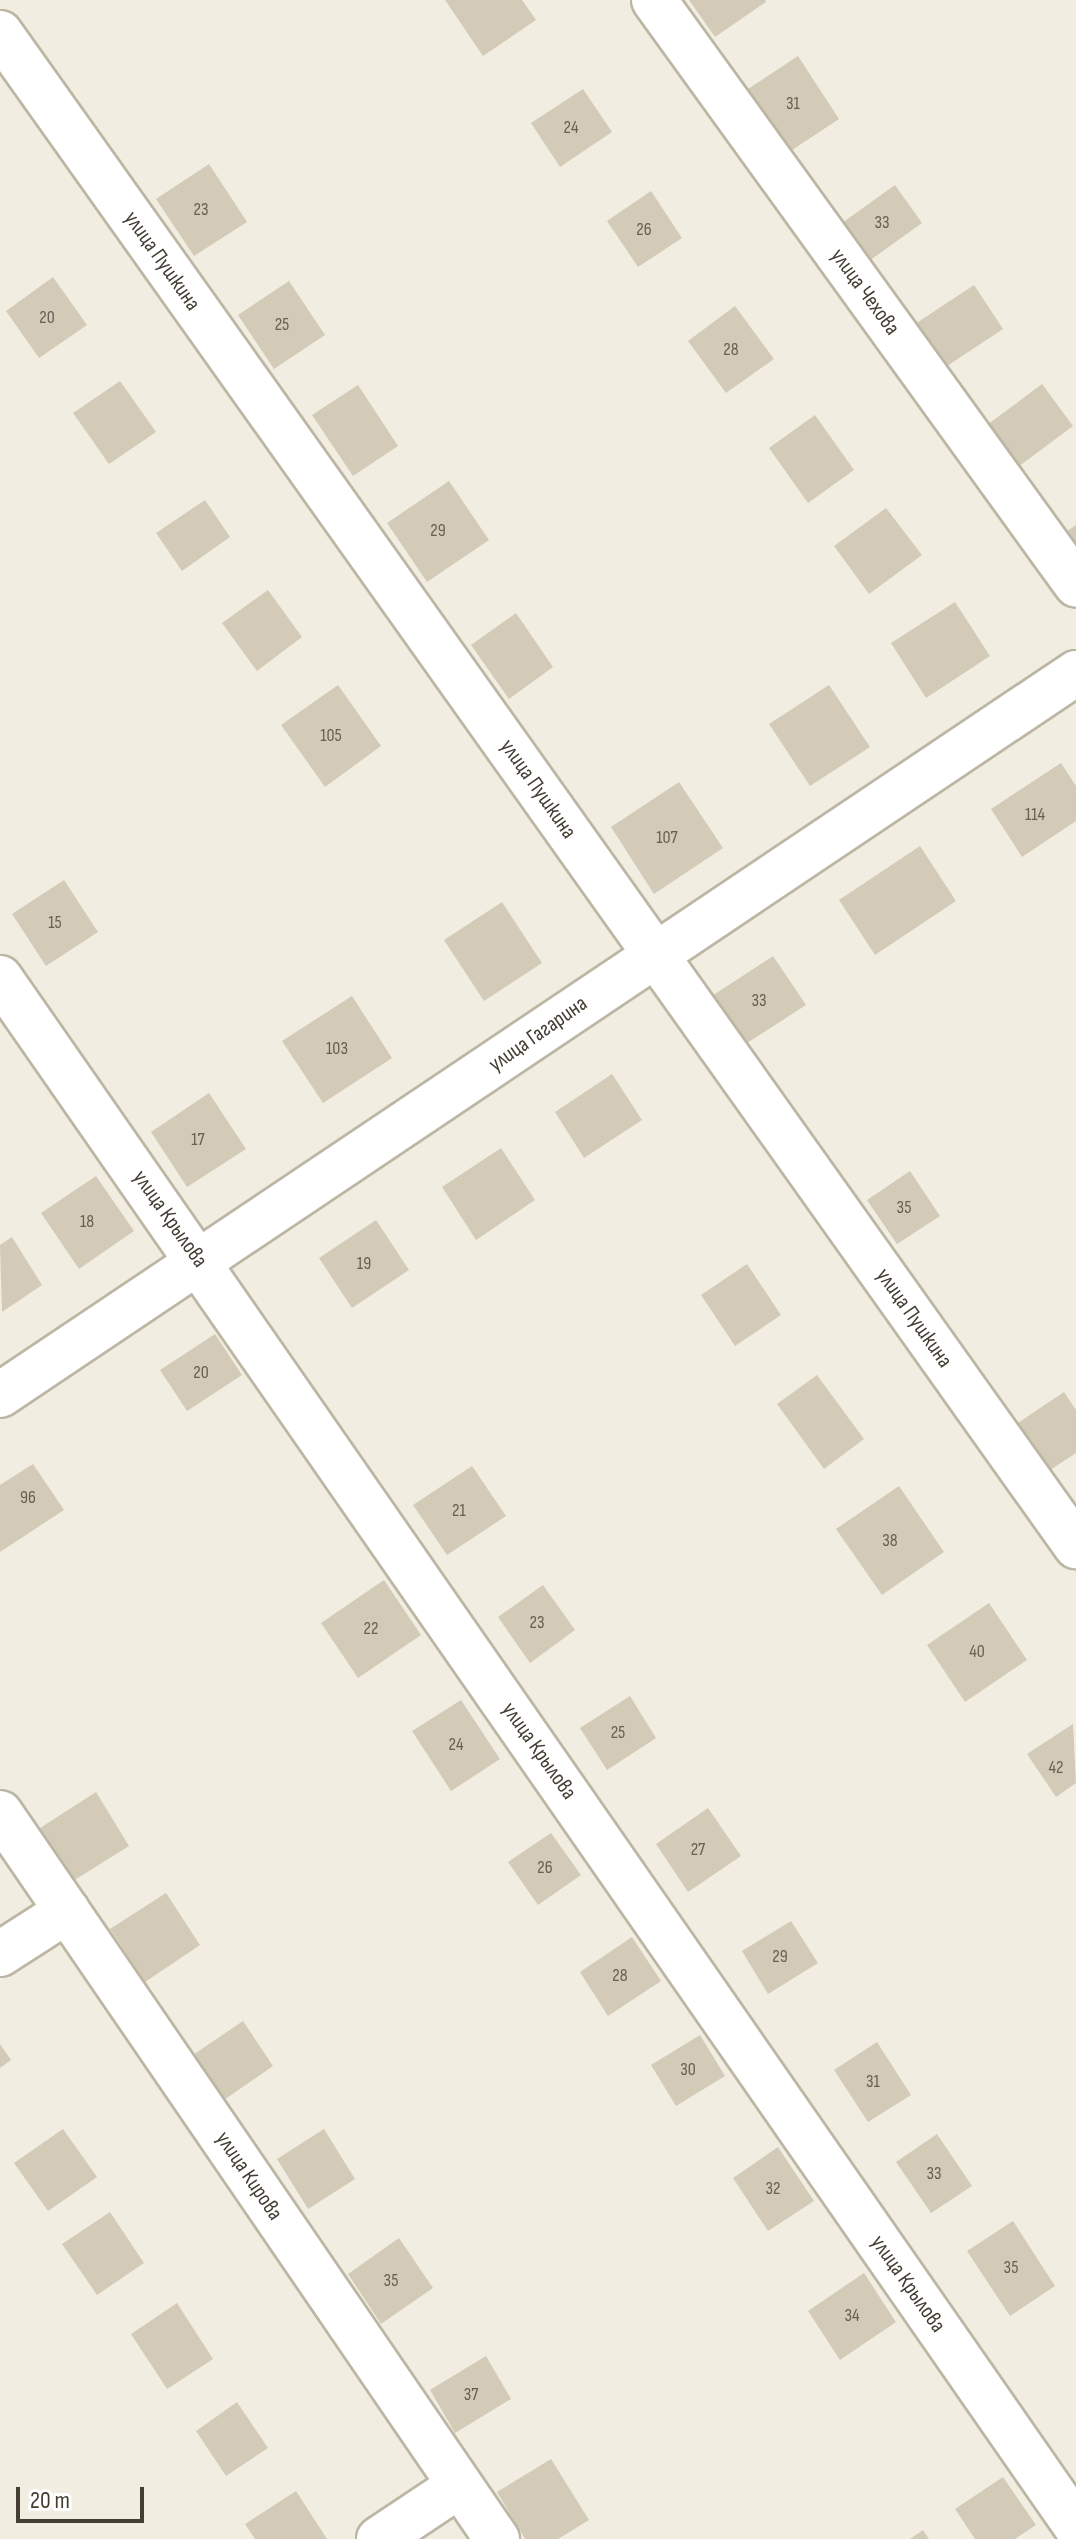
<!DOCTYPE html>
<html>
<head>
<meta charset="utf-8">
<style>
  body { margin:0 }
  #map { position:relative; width:1076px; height:2539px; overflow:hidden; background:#f1eee1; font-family:"Sofia Sans Condensed",sans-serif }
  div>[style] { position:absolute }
  .building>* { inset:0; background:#d3cab7 }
  .roads { filter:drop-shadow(2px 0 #bdb6a4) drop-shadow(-2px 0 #bdb6a4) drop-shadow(0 2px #bdb6a4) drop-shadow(0 -2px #bdb6a4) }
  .minor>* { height:44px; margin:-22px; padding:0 22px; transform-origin:22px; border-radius:22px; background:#fff }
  span { translate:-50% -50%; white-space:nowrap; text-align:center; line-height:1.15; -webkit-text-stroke:6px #fff; paint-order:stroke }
  .number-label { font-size:18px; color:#676053 }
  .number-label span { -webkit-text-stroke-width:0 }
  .street-label { font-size:22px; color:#433d32 }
  .scale { position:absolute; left:16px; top:2487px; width:128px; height:36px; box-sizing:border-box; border:4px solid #433d32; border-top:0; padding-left:10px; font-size:24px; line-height:28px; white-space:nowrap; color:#433d32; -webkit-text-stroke:6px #fff; paint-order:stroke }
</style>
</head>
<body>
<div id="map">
  <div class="building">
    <i style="clip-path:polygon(445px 0,522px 0,536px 20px,483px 56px)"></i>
    <i style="clip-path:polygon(689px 0,765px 0,766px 2px,715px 37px)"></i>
    <i style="clip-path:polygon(798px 56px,839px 119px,789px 152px,748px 89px)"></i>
    <i style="clip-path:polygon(583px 89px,612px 132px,560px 167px,531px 123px)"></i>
    <i style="clip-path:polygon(209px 164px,247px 222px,194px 256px,156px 199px)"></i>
    <i style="clip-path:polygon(895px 185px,922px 223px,869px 261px,842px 223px)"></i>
    <i style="clip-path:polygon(651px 191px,682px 238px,638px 267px,607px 221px)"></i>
    <i style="clip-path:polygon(53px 277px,87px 325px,39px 358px,6px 311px)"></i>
    <i style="clip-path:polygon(289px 281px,325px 335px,274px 369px,238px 315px)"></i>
    <i style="clip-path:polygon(974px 285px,1003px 329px,938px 372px,909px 328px)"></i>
    <i style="clip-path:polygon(735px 306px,774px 359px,726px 393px,688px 341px)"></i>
    <i style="clip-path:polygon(120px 381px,156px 432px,109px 464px,73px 413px)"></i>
    <i style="clip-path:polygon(1042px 384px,1073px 426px,1018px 467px,987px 425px)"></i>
    <i style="clip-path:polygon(358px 385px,398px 446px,353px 476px,312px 415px)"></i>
    <i style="clip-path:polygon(815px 415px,854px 470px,808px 503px,769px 448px)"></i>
    <i style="clip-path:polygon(449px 481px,489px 540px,427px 582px,387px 523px)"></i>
    <i style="clip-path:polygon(205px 500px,230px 537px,182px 571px,156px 533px)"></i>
    <i style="clip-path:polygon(886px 508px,922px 555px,869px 594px,834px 546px)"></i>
    <i style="clip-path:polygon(1076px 525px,1076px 554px,1063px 534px)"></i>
    <i style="clip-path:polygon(268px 590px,302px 637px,257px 671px,222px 623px)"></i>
    <i style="clip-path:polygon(955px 602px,990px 656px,926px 698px,891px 643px)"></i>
    <i style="clip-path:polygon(516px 613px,553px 667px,509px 699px,471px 645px)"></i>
    <i style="clip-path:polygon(338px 685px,381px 746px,325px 787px,281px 725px)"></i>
    <i style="clip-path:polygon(829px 685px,870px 747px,810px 786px,769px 724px)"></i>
    <i style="clip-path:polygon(1061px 763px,1076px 786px,1076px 821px,1022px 857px,991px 809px)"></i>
    <i style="clip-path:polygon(679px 782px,723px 848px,654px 894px,611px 827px)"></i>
    <i style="clip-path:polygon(920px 846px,956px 901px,875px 955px,839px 900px)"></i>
    <i style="clip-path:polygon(64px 880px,98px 932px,46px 966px,12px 914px)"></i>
    <i style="clip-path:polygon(502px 902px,542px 963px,484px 1001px,444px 940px)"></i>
    <i style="clip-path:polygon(773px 956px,806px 1005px,744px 1045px,712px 996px)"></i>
    <i style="clip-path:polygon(352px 996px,392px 1058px,323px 1103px,282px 1041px)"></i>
    <i style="clip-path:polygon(612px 1074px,642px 1120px,584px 1158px,555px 1112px)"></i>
    <i style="clip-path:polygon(209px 1093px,246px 1149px,187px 1187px,151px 1132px)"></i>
    <i style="clip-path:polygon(501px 1148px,535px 1200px,476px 1240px,442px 1187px)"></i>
    <i style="clip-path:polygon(910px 1171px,940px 1216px,897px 1244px,867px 1200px)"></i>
    <i style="clip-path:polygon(96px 1176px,134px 1231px,79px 1269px,41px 1213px)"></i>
    <i style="clip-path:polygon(376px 1220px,409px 1270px,352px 1308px,319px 1258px)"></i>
    <i style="clip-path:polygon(12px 1237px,42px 1285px,2px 1312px,0 1245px)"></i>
    <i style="clip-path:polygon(747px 1264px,781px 1315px,735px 1346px,701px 1295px)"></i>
    <i style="clip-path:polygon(215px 1334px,242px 1375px,187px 1411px,160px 1370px)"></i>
    <i style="clip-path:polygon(817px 1375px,864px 1439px,824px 1469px,777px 1404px)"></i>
    <i style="clip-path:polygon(1064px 1392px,1076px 1410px,1076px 1453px,1047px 1472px,1015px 1425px)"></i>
    <i style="clip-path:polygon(33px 1464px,64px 1510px,0 1552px,0 1485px)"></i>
    <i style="clip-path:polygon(472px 1466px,506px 1516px,447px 1555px,413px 1505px)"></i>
    <i style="clip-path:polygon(899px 1486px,944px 1552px,882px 1595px,836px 1529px)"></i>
    <i style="clip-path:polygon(384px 1580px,421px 1635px,358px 1678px,321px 1623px)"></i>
    <i style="clip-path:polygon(543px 1585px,575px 1630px,530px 1663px,498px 1617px)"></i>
    <i style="clip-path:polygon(989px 1603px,1027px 1660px,965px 1702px,927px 1645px)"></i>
    <i style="clip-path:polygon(630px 1696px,656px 1738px,607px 1770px,580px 1728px)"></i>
    <i style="clip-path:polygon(461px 1700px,500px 1759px,451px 1791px,412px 1731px)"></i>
    <i style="clip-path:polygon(1073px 1724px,1076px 1783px,1056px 1797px,1027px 1754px)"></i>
    <i style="clip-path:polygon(96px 1792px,129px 1846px,73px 1881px,40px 1828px)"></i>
    <i style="clip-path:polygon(708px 1808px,741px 1856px,688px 1892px,656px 1844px)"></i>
    <i style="clip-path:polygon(551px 1833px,581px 1875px,538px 1905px,508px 1862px)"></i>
    <i style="clip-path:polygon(166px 1893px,200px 1945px,145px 1982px,110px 1929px)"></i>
    <i style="clip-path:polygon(791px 1921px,818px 1963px,768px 1994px,742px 1951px)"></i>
    <i style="clip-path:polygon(632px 1937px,661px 1981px,608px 2016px,580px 1972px)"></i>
    <i style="clip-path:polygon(243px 2021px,273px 2066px,221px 2102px,190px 2057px)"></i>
    <i style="clip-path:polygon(700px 2035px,725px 2076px,676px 2106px,651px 2065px)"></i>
    <i style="clip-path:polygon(877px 2042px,911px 2095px,868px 2122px,834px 2070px)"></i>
    <i style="clip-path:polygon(0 2044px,11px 2060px,0 2068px)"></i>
    <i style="clip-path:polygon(63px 2129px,97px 2177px,48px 2211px,14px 2163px)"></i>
    <i style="clip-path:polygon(324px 2129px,355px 2179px,308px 2209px,277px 2159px)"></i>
    <i style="clip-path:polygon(937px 2134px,972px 2186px,931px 2213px,896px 2162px)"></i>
    <i style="clip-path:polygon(778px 2147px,814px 2201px,768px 2231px,733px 2178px)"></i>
    <i style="clip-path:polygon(110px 2212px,144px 2263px,97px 2295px,62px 2244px)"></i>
    <i style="clip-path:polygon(1013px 2221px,1055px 2286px,1010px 2316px,967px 2251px)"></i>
    <i style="clip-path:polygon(399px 2238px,433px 2288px,381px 2324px,348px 2274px)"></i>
    <i style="clip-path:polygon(864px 2273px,896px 2322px,840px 2360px,808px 2311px)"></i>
    <i style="clip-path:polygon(177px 2303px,213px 2359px,167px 2389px,131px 2334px)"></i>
    <i style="clip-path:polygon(486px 2356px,511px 2399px,455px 2433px,430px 2390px)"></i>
    <i style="clip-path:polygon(237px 2402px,268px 2448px,226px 2476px,196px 2431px)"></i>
    <i style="clip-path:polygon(551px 2459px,589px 2520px,558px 2539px,525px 2539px,497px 2492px)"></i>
    <i style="clip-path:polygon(1003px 2477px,1036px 2525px,1015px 2539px,975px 2539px,955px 2509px)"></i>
    <i style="clip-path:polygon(296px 2491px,327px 2539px,255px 2539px,245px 2524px)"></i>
    <i style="clip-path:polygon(923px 2530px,929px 2539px,910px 2539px)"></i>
  </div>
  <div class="roads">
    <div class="minor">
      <i style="left:654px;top:0;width:721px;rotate:54.15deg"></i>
      <i style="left:0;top:33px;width:1857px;rotate:54.58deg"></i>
      <i style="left:0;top:978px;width:1885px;rotate:55.2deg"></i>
      <i style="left:0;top:1395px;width:1296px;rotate:-33.86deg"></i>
      <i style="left:0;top:1813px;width:880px;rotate:55.61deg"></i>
      <i style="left:0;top:1954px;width:80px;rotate:-32.7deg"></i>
      <i style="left:379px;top:2539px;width:97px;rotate:-33.7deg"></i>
    </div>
  </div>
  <div class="number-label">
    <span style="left:793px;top:104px">31</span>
    <span style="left:571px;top:128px">24</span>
    <span style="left:201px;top:210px">23</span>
    <span style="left:882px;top:223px">33</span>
    <span style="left:644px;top:230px">26</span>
    <span style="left:47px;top:318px">20</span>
    <span style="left:282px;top:325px">25</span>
    <span style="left:731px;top:350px">28</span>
    <span style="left:438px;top:531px">29</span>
    <span style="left:331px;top:736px">105</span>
    <span style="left:1035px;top:815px">114</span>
    <span style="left:667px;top:838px">107</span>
    <span style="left:55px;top:923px">15</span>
    <span style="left:759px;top:1001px">33</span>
    <span style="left:337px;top:1049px">103</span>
    <span style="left:198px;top:1140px">17</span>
    <span style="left:904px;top:1208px">35</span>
    <span style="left:87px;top:1222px">18</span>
    <span style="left:364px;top:1264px">19</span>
    <span style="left:201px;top:1373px">20</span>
    <span style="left:28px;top:1498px">96</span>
    <span style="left:459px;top:1511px">21</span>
    <span style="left:890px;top:1541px">38</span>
    <span style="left:537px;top:1623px">23</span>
    <span style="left:371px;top:1629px">22</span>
    <span style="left:977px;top:1652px">40</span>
    <span style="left:618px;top:1733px">25</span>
    <span style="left:456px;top:1745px">24</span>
    <span style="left:1056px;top:1768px">42</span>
    <span style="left:698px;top:1850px">27</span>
    <span style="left:545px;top:1868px">26</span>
    <span style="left:780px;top:1957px">29</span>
    <span style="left:620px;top:1976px">28</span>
    <span style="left:688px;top:2070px">30</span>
    <span style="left:873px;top:2082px">31</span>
    <span style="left:934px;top:2174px">33</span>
    <span style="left:773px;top:2189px">32</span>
    <span style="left:1011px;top:2268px">35</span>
    <span style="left:391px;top:2281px">35</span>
    <span style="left:852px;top:2316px">34</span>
    <span style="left:471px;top:2395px">37</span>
  </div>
  <div class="street-label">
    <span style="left:162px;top:261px;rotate:55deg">улица Пушкина</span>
    <span style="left:865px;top:292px;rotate:54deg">улица Чехова</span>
    <span style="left:538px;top:789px;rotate:55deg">улица Пушкина</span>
    <span style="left:538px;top:1034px;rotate:-35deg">улица Гагарина</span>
    <span style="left:170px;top:1219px;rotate:55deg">улица Крылова</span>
    <span style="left:914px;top:1318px;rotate:55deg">улица Пушкина</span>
    <span style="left:539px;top:1751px;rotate:55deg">улица Крылова</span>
    <span style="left:249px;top:2176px;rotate:56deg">улица Кирова</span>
    <span style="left:908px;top:2284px;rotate:55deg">улица Крылова</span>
  </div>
  <div class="scale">20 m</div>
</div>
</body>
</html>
